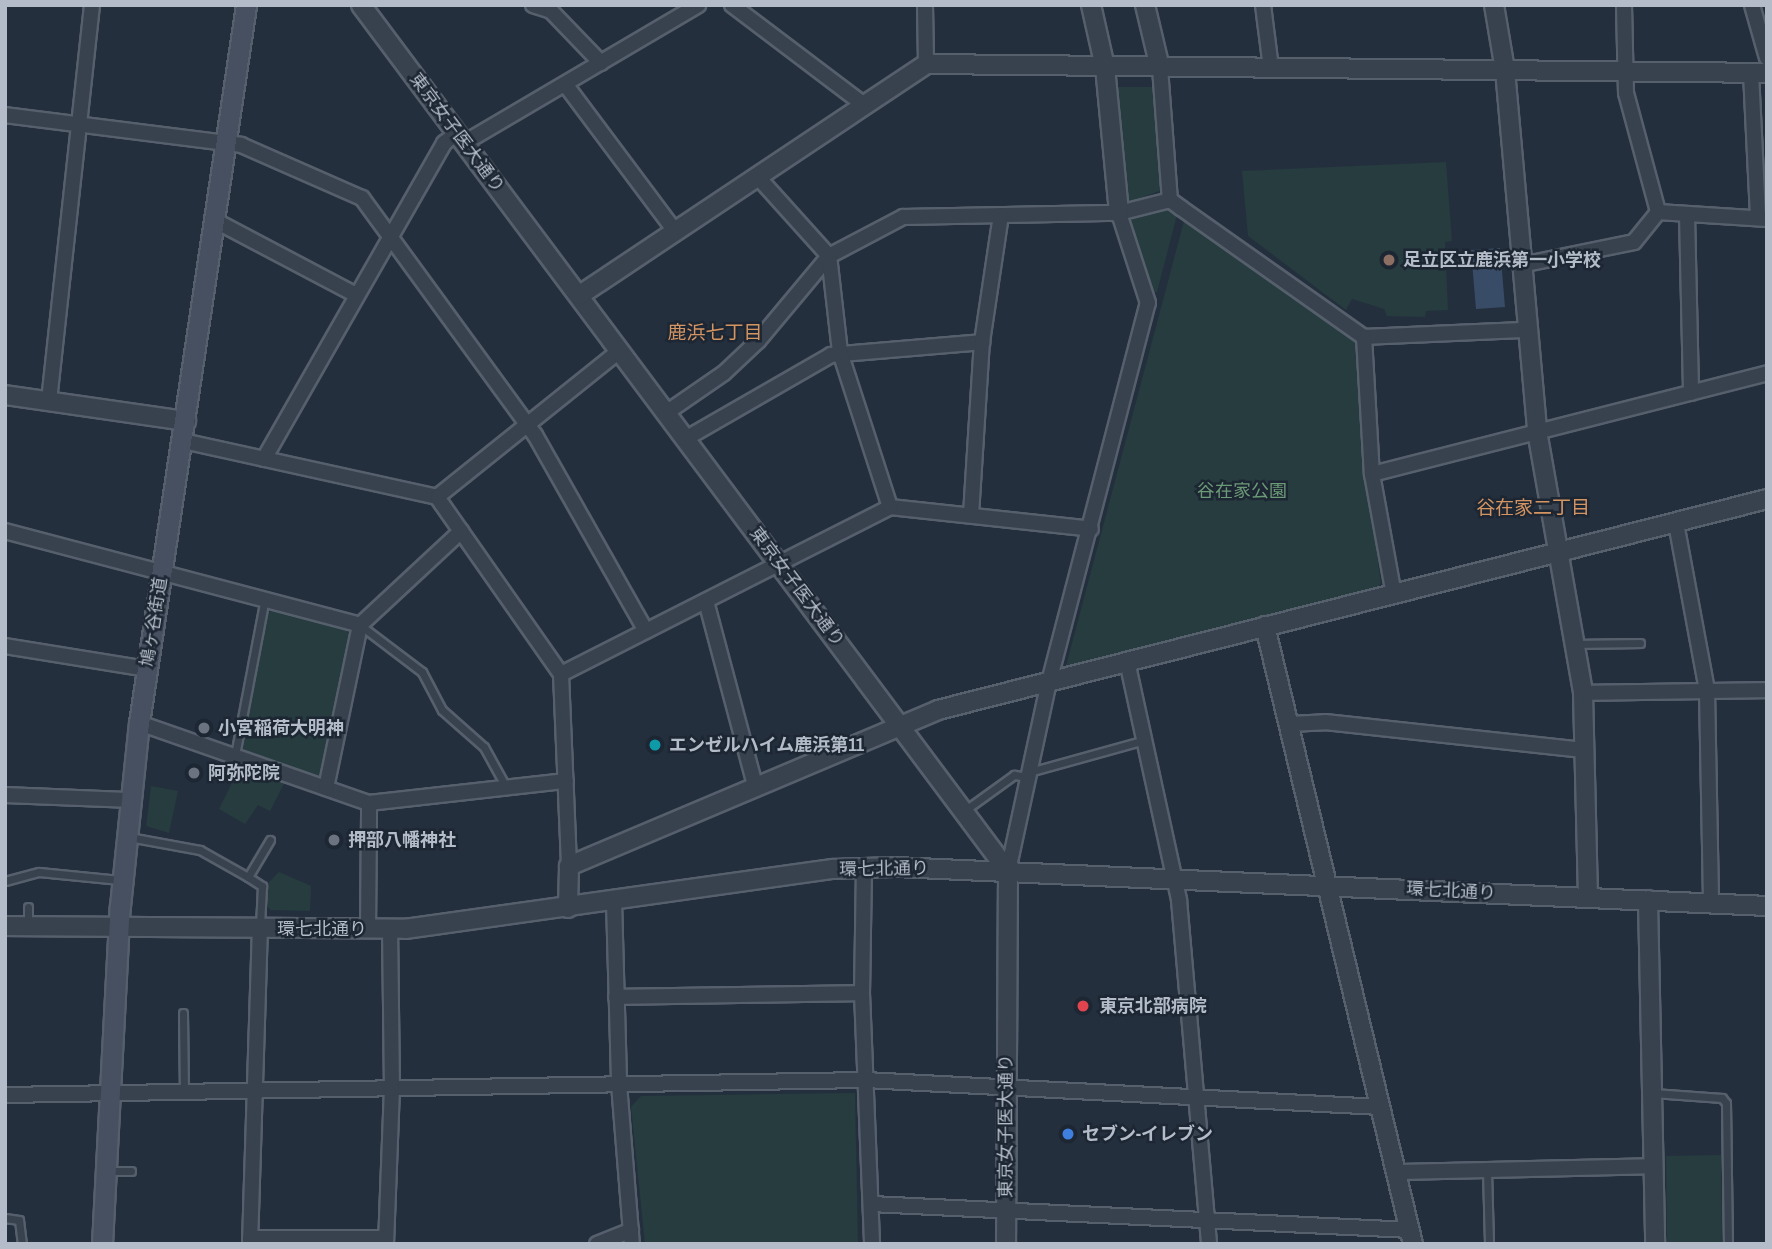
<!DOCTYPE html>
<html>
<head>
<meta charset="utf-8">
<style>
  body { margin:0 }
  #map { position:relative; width:1772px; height:1249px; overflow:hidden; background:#242f3e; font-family:"Archivo Narrow","Noto Sans JP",sans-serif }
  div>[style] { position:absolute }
  .green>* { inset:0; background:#263c3f }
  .water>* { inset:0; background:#394c67 }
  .roads { filter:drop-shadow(2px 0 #565f6c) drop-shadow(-2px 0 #565f6c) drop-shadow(0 2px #565f6c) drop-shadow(0 -2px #565f6c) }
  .service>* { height:7px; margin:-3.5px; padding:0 3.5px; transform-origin:3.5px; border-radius:3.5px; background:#38414e }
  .minor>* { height:14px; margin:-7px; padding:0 7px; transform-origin:7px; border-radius:7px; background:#38414e }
  .tertiary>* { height:18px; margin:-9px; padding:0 9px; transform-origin:9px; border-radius:9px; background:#38414e }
  .secondary>* { height:19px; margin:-9.5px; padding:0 9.5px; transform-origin:9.5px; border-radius:9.5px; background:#465061 }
  .dots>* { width:19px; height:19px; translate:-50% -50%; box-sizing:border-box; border:4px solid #1d2633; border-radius:50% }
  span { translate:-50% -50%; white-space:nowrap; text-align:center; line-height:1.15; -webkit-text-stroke:5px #1d2633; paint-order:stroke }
  .street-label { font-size:18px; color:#b4bcc9 }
  .poi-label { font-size:18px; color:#b4bcc9; font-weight:700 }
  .left { translate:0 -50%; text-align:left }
  .park-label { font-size:18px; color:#6b9a76 }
  .neighbourhood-label { font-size:19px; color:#d59563 }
  .frame { position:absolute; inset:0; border:7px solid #b4bcc9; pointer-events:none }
</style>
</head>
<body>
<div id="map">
  <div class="green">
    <i style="clip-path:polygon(1117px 87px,1152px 87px,1162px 190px,1130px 202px,1125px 196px)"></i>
    <i style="clip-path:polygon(1446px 162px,1452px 241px,1445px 242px,1448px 310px,1426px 311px,1425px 317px,1387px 316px,1384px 309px,1352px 299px,1346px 310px,1248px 236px,1242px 171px)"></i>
    <i style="clip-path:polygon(1168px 208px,1177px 215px,1157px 292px,1153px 292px,1129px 225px,1132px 218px)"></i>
    <i style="clip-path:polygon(1184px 221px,1356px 340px,1365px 469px,1381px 583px,1378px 587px,1066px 666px)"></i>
    <i style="clip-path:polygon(274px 609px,345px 628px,350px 635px,322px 774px,315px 777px,246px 753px,242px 746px,267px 614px)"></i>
    <i style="clip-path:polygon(240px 767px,285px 782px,270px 811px,258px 805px,245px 824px,219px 809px)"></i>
    <i style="clip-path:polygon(151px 786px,178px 791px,169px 833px,146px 826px)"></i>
    <i style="clip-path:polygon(279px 872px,311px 886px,310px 911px,271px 910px,266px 906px,269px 882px)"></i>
    <i style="clip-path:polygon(855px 1093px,858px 1244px,645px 1244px,631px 1107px,641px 1096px)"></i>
    <i style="clip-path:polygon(1721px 1155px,1722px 1244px,1667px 1244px,1666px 1156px)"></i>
  </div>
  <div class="water">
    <i style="clip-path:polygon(1500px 248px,1505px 307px,1476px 309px,1471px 250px)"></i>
  </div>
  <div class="roads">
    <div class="service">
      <i style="left:360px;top:625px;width:78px;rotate:37.2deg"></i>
      <i style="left:422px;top:672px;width:43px;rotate:62.2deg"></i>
      <i style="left:442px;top:710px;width:56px;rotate:41.4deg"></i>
      <i style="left:484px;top:747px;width:46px;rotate:61.2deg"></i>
      <i style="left:1575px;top:644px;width:65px;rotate:-0.9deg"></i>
      <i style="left:235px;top:755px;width:160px;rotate:-79.2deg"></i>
      <i style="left:1033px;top:771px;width:116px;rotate:-15.5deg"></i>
      <i style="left:964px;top:811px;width:62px;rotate:-35.8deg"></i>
      <i style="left:1014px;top:775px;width:16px;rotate:7deg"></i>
      <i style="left:129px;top:837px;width:72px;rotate:10.4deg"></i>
      <i style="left:200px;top:850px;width:55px;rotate:29.4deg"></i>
      <i style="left:248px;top:877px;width:17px;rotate:33deg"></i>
      <i style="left:262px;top:886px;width:40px;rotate:92.9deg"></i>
      <i style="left:248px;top:877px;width:43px;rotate:-59.3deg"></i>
      <i style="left:5px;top:881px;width:35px;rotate:-15deg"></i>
      <i style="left:39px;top:872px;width:81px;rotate:5.6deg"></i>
      <i style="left:28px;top:907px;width:18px;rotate:90deg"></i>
      <i style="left:183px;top:1013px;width:80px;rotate:89.3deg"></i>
      <i style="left:1653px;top:1093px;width:69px;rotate:4.1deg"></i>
      <i style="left:1722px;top:1098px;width:6px;rotate:51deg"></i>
      <i style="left:1726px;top:1103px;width:141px;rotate:89.2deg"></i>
      <i style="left:107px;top:1171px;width:24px"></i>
      <i style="left:1487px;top:1171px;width:73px;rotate:88.4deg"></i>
      <i style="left:5px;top:1218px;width:14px;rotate:8deg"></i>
      <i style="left:19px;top:1220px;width:24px;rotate:83deg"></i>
    </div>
    <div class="minor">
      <i style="left:533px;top:5px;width:19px;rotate:18deg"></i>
      <i style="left:551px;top:11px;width:72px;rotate:46.1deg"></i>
      <i style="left:732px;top:5px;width:166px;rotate:37.1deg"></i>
      <i style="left:925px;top:5px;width:59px;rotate:89deg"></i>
      <i style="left:1263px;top:5px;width:64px;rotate:82.8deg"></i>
      <i style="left:1624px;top:5px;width:88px;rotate:88.7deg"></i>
      <i style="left:1626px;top:93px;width:123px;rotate:74.9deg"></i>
      <i style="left:1752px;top:5px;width:55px;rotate:74.2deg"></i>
      <i style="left:1160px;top:68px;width:132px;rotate:85.7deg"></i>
      <i style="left:1170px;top:200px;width:14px;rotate:36deg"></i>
      <i style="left:1181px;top:208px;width:224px;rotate:35.2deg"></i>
      <i style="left:1364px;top:337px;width:163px;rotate:-2.5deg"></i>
      <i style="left:1751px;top:73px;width:145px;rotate:87.2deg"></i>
      <i style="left:565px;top:84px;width:184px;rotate:53.2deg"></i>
      <i style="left:5px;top:115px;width:238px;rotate:7.2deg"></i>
      <i style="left:241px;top:145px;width:132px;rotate:23.7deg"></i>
      <i style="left:362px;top:198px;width:293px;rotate:53.9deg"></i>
      <i style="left:535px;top:435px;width:225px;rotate:60.5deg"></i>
      <i style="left:464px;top:143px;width:272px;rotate:-30.5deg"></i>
      <i style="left:1687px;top:214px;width:179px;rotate:88.7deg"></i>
      <i style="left:214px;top:220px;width:161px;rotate:27.8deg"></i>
      <i style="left:1521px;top:265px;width:115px;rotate:-11.5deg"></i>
      <i style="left:1634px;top:242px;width:38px;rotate:-51deg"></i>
      <i style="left:1658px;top:212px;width:109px;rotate:3.7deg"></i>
      <i style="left:1364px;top:337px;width:137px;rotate:86.7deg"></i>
      <i style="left:1372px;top:474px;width:123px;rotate:79.7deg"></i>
      <i style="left:49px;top:401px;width:398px;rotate:-83.8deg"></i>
      <i style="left:666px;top:413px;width:70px;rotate:-34.6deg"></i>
      <i style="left:724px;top:373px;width:47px;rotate:-43.3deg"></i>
      <i style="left:758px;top:341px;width:111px;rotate:-50.1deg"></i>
      <i style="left:829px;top:256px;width:84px;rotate:-27.8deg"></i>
      <i style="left:903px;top:217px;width:216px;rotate:-1.1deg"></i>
      <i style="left:1119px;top:213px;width:53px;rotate:-14.3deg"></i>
      <i style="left:685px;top:439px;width:168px;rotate:-29.9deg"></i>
      <i style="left:831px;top:355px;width:152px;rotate:-4.9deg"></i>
      <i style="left:183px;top:441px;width:260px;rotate:12.4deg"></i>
      <i style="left:437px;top:497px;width:233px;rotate:-38.7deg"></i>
      <i style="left:264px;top:459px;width:364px;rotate:-60.3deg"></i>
      <i style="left:444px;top:143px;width:15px;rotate:-37deg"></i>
      <i style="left:1372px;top:474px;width:408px;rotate:-14.3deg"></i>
      <i style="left:437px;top:497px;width:216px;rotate:55deg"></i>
      <i style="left:561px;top:674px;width:192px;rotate:87.6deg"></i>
      <i style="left:890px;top:507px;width:202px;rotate:6.2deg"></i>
      <i style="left:971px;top:515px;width:173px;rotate:-86.4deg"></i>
      <i style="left:982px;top:342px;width:128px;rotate:-81.5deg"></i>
      <i style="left:1676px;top:523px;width:171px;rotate:79.5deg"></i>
      <i style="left:1707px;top:691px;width:212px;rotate:88.9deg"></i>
      <i style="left:5px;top:531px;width:367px;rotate:14.8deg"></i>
      <i style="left:706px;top:601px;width:190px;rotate:75.1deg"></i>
      <i style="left:5px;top:646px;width:144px;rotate:9.2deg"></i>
      <i style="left:1127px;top:661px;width:245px;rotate:77.7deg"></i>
      <i style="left:1179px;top:900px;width:345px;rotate:85deg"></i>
      <i style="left:561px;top:674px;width:369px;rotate:-26.9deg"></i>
      <i style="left:890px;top:507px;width:163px;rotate:-107.9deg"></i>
      <i style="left:840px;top:352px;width:97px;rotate:-96.5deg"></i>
      <i style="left:829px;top:256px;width:108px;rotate:-132deg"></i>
      <i style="left:1583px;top:693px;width:184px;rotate:-0.9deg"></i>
      <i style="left:139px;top:723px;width:244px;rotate:19.2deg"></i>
      <i style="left:369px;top:803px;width:198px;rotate:-6.4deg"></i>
      <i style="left:1290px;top:724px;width:35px;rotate:-3deg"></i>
      <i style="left:1325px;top:722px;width:260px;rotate:6.2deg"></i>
      <i style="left:326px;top:788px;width:167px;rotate:-78.2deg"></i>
      <i style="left:360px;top:625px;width:138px;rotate:-42.9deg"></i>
      <i style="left:5px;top:795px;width:127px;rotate:2.3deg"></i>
      <i style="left:864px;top:867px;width:126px;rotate:90.9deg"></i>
      <i style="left:862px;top:993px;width:251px;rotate:87.7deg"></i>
      <i style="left:1008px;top:871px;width:193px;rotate:-77.8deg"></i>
      <i style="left:1049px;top:682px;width:392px;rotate:-75.4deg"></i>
      <i style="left:1148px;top:303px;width:95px;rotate:-107.9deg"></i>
      <i style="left:614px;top:901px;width:183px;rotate:88.4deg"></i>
      <i style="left:619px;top:1084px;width:161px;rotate:85.4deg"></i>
      <i style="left:368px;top:930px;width:127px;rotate:-89.5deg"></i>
      <i style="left:616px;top:997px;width:246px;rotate:-0.9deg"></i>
      <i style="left:5px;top:1095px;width:860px;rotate:-1deg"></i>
      <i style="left:865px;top:1080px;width:517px;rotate:3deg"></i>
      <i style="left:1396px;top:1172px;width:258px;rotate:-1.3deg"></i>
      <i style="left:871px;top:1204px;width:540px;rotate:2.76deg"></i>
      <i style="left:250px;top:1238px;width:136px"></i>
      <i style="left:250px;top:1244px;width:315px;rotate:-88.2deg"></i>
      <i style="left:386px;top:1244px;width:155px;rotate:-87.8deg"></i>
      <i style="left:392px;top:1089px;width:159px;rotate:-90.7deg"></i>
      <i style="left:597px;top:1244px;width:37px;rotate:-22deg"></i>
    </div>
    <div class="tertiary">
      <i style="left:361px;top:5px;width:1081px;rotate:53.24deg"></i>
      <i style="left:1008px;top:871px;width:373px;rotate:90.3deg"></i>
      <i style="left:1091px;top:5px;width:64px;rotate:77.3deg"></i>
      <i style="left:1105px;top:67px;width:147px;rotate:84.5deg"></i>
      <i style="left:1145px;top:5px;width:65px;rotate:76.6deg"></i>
      <i style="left:1494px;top:5px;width:66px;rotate:80.4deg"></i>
      <i style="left:1505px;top:70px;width:362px;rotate:84.9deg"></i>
      <i style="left:1537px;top:431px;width:266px;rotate:80deg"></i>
      <i style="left:1583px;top:693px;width:204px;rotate:88.6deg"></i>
      <i style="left:580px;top:295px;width:416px;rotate:-33.7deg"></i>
      <i style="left:926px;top:64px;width:841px;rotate:0.61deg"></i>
      <i style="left:5px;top:395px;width:183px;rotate:8.2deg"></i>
      <i style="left:1265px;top:626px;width:635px;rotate:76.53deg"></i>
      <i style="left:1648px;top:900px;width:344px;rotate:88.8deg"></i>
      <i style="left:568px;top:908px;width:42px;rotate:-88.6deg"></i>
      <i style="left:569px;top:866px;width:401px;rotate:-22.9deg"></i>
      <i style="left:938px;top:710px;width:855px;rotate:-14.28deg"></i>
      <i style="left:5px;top:926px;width:400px;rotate:0.4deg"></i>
      <i style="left:405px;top:929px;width:432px;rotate:-8deg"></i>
      <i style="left:833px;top:869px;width:62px;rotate:-1.8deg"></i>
      <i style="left:895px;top:867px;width:873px;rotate:2.56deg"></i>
    </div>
    <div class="secondary">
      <i style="left:102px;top:1244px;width:338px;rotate:-87deg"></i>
      <i style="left:120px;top:906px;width:184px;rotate:-84.1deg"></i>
      <i style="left:139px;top:723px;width:726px;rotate:-81.52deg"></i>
    </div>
  </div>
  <div class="dots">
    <i style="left:1389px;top:260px;background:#8d6e63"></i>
    <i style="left:204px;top:728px;background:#6b7280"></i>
    <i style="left:655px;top:745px;background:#0f9aa8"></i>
    <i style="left:194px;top:773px;background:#6b7280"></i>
    <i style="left:334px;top:840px;background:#6b7280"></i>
    <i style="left:1083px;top:1006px;background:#e0444e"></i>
    <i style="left:1068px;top:1134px;background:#3f7fe0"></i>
  </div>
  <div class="street-label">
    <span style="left:457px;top:133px;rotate:53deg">東京女子医大通り</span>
    <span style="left:797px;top:587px;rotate:53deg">東京女子医大通り</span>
    <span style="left:154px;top:622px;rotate:-81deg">鳩ヶ谷街道</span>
    <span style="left:884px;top:869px;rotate:-1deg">環七北通り</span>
    <span style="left:1451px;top:891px;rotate:3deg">環七北通り</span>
    <span style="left:322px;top:929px">環七北通り</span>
    <span style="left:1006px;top:1126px;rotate:-90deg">東京女子医大通り</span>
  </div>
  <div class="poi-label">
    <span class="left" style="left:1403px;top:260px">足立区立鹿浜第一小学校</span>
    <span class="left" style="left:218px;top:728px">小宮稲荷大明神</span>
    <span class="left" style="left:669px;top:745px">エンゼルハイム鹿浜第11</span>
    <span class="left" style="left:208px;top:773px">阿弥陀院</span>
    <span class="left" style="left:348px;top:840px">押部八幡神社</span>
    <span class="left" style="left:1099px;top:1006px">東京北部病院</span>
    <span class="left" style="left:1082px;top:1134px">セブン-イレブン</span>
  </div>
  <div class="park-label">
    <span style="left:1242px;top:491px">谷在家公園</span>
  </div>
  <div class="neighbourhood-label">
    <span style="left:715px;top:333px">鹿浜七丁目</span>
    <span style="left:1533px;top:508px">谷在家二丁目</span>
  </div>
  <div class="frame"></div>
</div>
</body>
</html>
